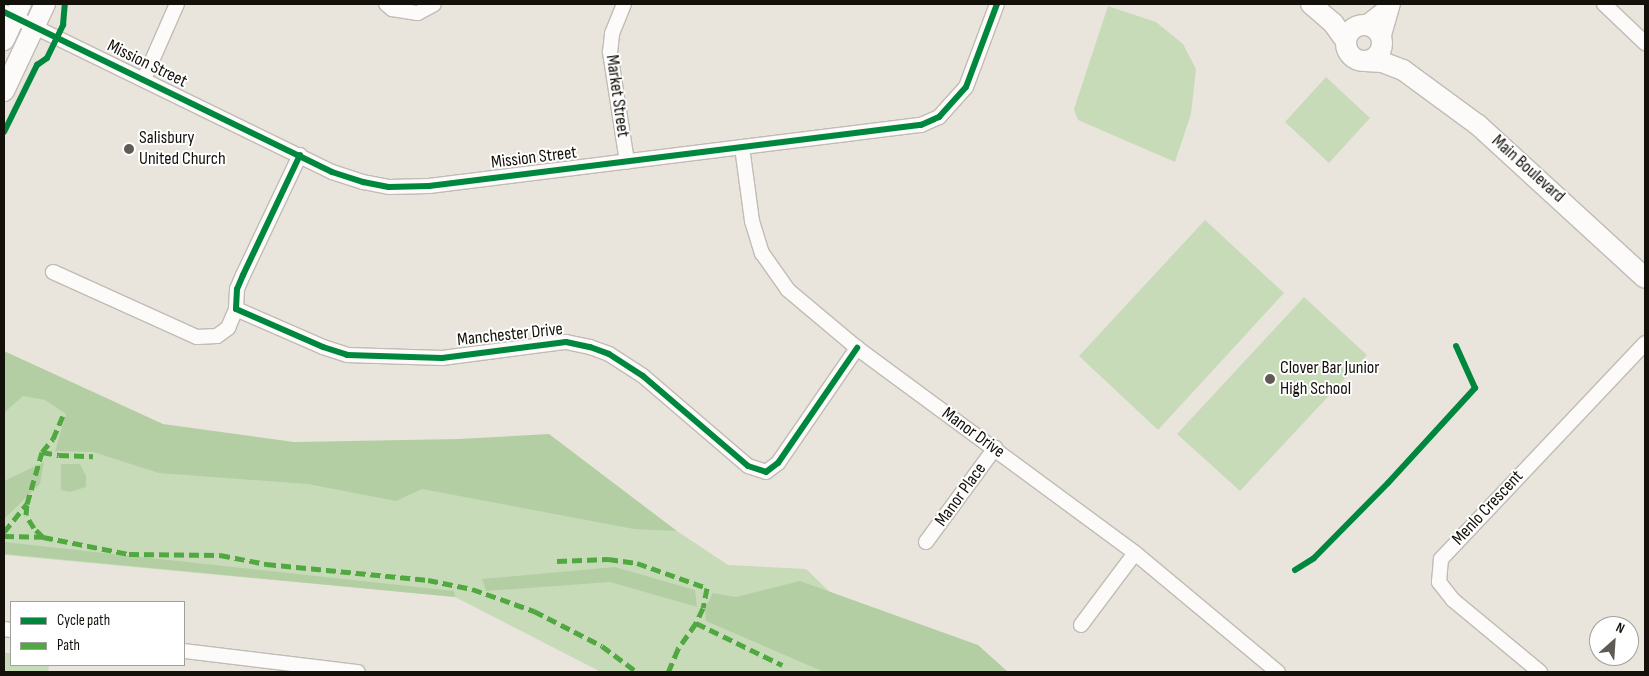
<!DOCTYPE html>
<html>
<head>
<meta charset="utf-8">
<style>
  body { margin:0 }
  #map { position:relative; width:1649px; height:676px; overflow:hidden; background:#eae5dc; font-family:"Sofia Sans Condensed",sans-serif }
  div>[style] { position:absolute }
  .green>* { inset:0; background:#c7dbb9 }
  .forest>* { inset:0; background:#b4cea4 }
  .roads { filter:drop-shadow(1px 0 #c0bcb5) drop-shadow(-1px 0 #c0bcb5) drop-shadow(0 1px #c0bcb5) drop-shadow(0 -1px #c0bcb5) }
  .street>* { height:14px; margin:-7px; padding:0 7px; transform-origin:7px; border-radius:7px; background:#fcfbfa }
  .secondary>* { height:20px; margin:-10px; padding:0 10px; transform-origin:10px; border-radius:10px; background:#fcfbfa }
  .secondary>.ring { margin:-10px; padding:0; box-sizing:content-box; background:none; border:20px solid #fcfbfa; border-radius:50% }
  .quiet>* { height:5px; margin-top:-2.5px; transform-origin:0; background:repeating-linear-gradient(90deg,#51a841 0 10px,transparent 0 15px) }
  .cycleway>* { height:6px; margin:-3px; padding:0 3px; transform-origin:3px; border-radius:3px; background:#00873e }
  .dots>* { width:14px; height:14px; translate:-50% -50%; box-sizing:border-box; border:2px solid #fff; border-radius:50% }
  span { translate:-50% -50%; white-space:nowrap; text-align:center; line-height:1.15; -webkit-text-stroke:4px #fff; paint-order:stroke }
  .street-label { font-size:18px; color:#14110b }
  .poi-label { font-size:18px; color:#14110b }
  .left { translate:0 -50%; text-align:left }
  .frame { position:absolute; inset:0; border:5px solid #14110b; pointer-events:none }
  .legend { position:absolute; left:10px; top:601px; width:175px; height:65px; box-sizing:border-box; background:#fff; border:1px solid #a1a09d; margin:0; padding:6px 9px; list-style:none; font-size:15px; color:#14110b }
  .legend li { display:flex; align-items:center; gap:10px; height:25px }
  .legend b { width:25px; border:1px solid #a1a09d }
  .north { position:absolute; left:1589px; top:616px; width:50px; height:50px; box-sizing:border-box; background:#fff; border:1px solid #a1a09d; border-radius:50%; rotate:26deg; font-size:14px; font-weight:700; line-height:20px; text-align:center; color:#14110b }
  .north::after { content:''; display:block; margin:auto; width:18px; height:22px; background:#5f5b54; clip-path:polygon(50% 0,100% 100%,50% 72%,0 100%) }
</style>
</head>
<body>
<div id="map">
  <div class="green">
    <i style="clip-path:polygon(1108px 6px,1156px 22px,1183px 44px,1196px 69px,1191px 114px,1175px 162px,1078px 120px,1074px 109px)"></i>
    <i style="clip-path:polygon(1326px 77px,1370px 118px,1329px 163px,1285px 122px)"></i>
    <i style="clip-path:polygon(1205px 220px,1284px 293px,1158px 430px,1079px 356px)"></i>
    <i style="clip-path:polygon(1304px 297px,1367px 355px,1240px 491px,1177px 434px)"></i>
    <i style="clip-path:polygon(4px 361px,150px 436px,677px 531px,728px 565px,806px 569px,890px 650px,990px 672px,601px 672px,455px 597px,5px 555px,4px 561px)"></i>
    <i style="clip-path:polygon(4px 653px,11px 653px,11px 665px,49px 665px,48px 672px,4px 672px)"></i>
  </div>
  <div class="forest">
    <i style="clip-path:polygon(4px 351px,163px 424px,294px 442px,459px 439px,549px 434px,677px 531px,634px 529px,422px 489px,396px 501px,308px 484px,159px 473px,93px 452px,55px 451px,66px 414px,45px 400px,23px 396px,4px 413px)"></i>
    <i style="clip-path:polygon(44px 462px,40px 484px,4px 519px,4px 481px)"></i>
    <i style="clip-path:polygon(61px 464px,80px 464px,86px 476px,86px 487px,70px 492px,61px 490px)"></i>
    <i style="clip-path:polygon(4px 542px,454px 591px,455px 597px,5px 554px)"></i>
    <i style="clip-path:polygon(615px 567px,695px 590px,697px 607px,610px 582px,486px 591px,482px 579px)"></i>
    <i style="clip-path:polygon(800px 581px,978px 645px,1008px 672px,824px 672px,706px 621px,705px 608px,713px 593px,736px 597px)"></i>
  </div>
  <div class="roads">
    <div class="street">
      <i style="left:386px;top:4px;width:8px;rotate:40deg"></i>
      <i style="left:392px;top:9px;width:26px;rotate:9deg"></i>
      <i style="left:418px;top:13px;width:18px;rotate:-29deg"></i>
      <i style="left:624px;top:4px;width:32px;rotate:112deg"></i>
      <i style="left:612px;top:34px;width:18px;rotate:96deg"></i>
      <i style="left:610px;top:52px;width:111px;rotate:81.2deg"></i>
      <i style="left:1604px;top:4px;width:57px;rotate:43.6deg"></i>
      <i style="left:4px;top:12px;width:365px;rotate:26deg"></i>
      <i style="left:332px;top:172px;width:33px;rotate:18deg"></i>
      <i style="left:363px;top:182px;width:26px;rotate:11deg"></i>
      <i style="left:389px;top:187px;width:40px;rotate:-1.4deg"></i>
      <i style="left:429px;top:186px;width:496px;rotate:-7.1deg"></i>
      <i style="left:921px;top:125px;width:20px;rotate:-24deg"></i>
      <i style="left:939px;top:117px;width:40px;rotate:-48deg"></i>
      <i style="left:966px;top:87px;width:89px;rotate:-69.5deg"></i>
      <i style="left:1363px;top:25px;width:34px;rotate:-38deg"></i>
      <i style="left:1382px;top:42px;width:40px;rotate:-74deg"></i>
      <i style="left:144px;top:79px;width:82px;rotate:-66.3deg"></i>
      <i style="left:742px;top:147px;width:75px;rotate:82.3deg"></i>
      <i style="left:752px;top:221px;width:34px;rotate:73deg"></i>
      <i style="left:762px;top:253px;width:45px;rotate:54.9deg"></i>
      <i style="left:788px;top:290px;width:90px;rotate:40deg"></i>
      <i style="left:857px;top:348px;width:345px;rotate:36.4deg"></i>
      <i style="left:1135px;top:553px;width:186px;rotate:39.8deg"></i>
      <i style="left:300px;top:155px;width:133px;rotate:115.4deg"></i>
      <i style="left:243px;top:275px;width:15px;rotate:113deg"></i>
      <i style="left:237px;top:289px;width:20px;rotate:93deg"></i>
      <i style="left:236px;top:309px;width:95px;rotate:23.6deg"></i>
      <i style="left:323px;top:347px;width:25px;rotate:18deg"></i>
      <i style="left:347px;top:355px;width:95px;rotate:1.8deg"></i>
      <i style="left:442px;top:358px;width:125px;rotate:-7.4deg"></i>
      <i style="left:566px;top:342px;width:25px;rotate:12deg"></i>
      <i style="left:590px;top:347px;width:20px;rotate:20deg"></i>
      <i style="left:609px;top:354px;width:40px;rotate:32.9deg"></i>
      <i style="left:643px;top:376px;width:138px;rotate:40.6deg"></i>
      <i style="left:748px;top:466px;width:19px;rotate:18deg"></i>
      <i style="left:766px;top:472px;width:15px;rotate:-37deg"></i>
      <i style="left:778px;top:463px;width:140px;rotate:-55.5deg"></i>
      <i style="left:53px;top:272px;width:158px;rotate:24.3deg"></i>
      <i style="left:197px;top:337px;width:20px;rotate:-3deg"></i>
      <i style="left:217px;top:336px;width:14px;rotate:-36deg"></i>
      <i style="left:228px;top:328px;width:21px;rotate:-67deg"></i>
      <i style="left:926px;top:542px;width:117px;rotate:-53.7deg"></i>
      <i style="left:1081px;top:625px;width:90px;rotate:-53.1deg"></i>
      <i style="left:4px;top:629px;width:7px;rotate:8deg"></i>
      <i style="left:184px;top:651px;width:175px;rotate:6.9deg"></i>
      <i style="left:1540px;top:672px;width:113px;rotate:-140.4deg"></i>
      <i style="left:1453px;top:600px;width:23px;rotate:-128deg"></i>
      <i style="left:1439px;top:582px;width:23px;rotate:-85deg"></i>
      <i style="left:1441px;top:559px;width:297px;rotate:-46.6deg"></i>
    </div>
    <div class="secondary">
      <i style="left:1311px;top:4px;width:29px;rotate:41deg"></i>
      <i style="left:1333px;top:23px;width:22px;rotate:54deg"></i>
      <i class="ring" style="left:1346px;top:25px;width:16px;height:16px"></i>
      <i style="left:4px;top:40px;width:40px;rotate:-65deg"></i>
      <i style="left:1365px;top:61px;width:17px;rotate:3deg"></i>
      <i style="left:1382px;top:62px;width:22px;rotate:21deg"></i>
      <i style="left:1403px;top:70px;width:93px;rotate:36.3deg"></i>
      <i style="left:1478px;top:125px;width:226px;rotate:42.5deg"></i>
      <i style="left:4px;top:91px;width:96px;rotate:-64.8deg"></i>
    </div>
  </div>
  <div class="quiet">
    <i style="left:42px;top:452px;width:17px;rotate:10deg"></i>
    <i style="left:59px;top:455px;width:34px;rotate:2deg"></i>
    <i style="left:4px;top:532px;width:36px;rotate:-51deg"></i>
    <i style="left:4px;top:536px;width:39px;rotate:1deg"></i>
    <i style="left:43px;top:537px;width:88px;rotate:11.2deg"></i>
    <i style="left:129px;top:554px;width:91px;rotate:0.6deg"></i>
    <i style="left:220px;top:555px;width:47px;rotate:11.1deg"></i>
    <i style="left:266px;top:564px;width:163px;rotate:5.6deg"></i>
    <i style="left:428px;top:580px;width:45px;rotate:11.6deg"></i>
    <i style="left:472px;top:589px;width:66px;rotate:19.5deg"></i>
    <i style="left:534px;top:611px;width:76px;rotate:27.2deg"></i>
    <i style="left:602px;top:646px;width:44px;rotate:36.6deg"></i>
    <i style="left:43px;top:537px;width:13px;rotate:-135deg"></i>
    <i style="left:34px;top:528px;width:15px;rotate:-122deg"></i>
    <i style="left:26px;top:515px;width:11px;rotate:-85deg"></i>
    <i style="left:27px;top:504px;width:54px;rotate:-73.9deg"></i>
    <i style="left:42px;top:452px;width:17px;rotate:-50deg"></i>
    <i style="left:53px;top:439px;width:25px;rotate:-67deg"></i>
    <i style="left:557px;top:561px;width:51px;rotate:-2.2deg"></i>
    <i style="left:608px;top:559px;width:29px;rotate:8deg"></i>
    <i style="left:637px;top:563px;width:74px;rotate:19.7deg"></i>
    <i style="left:707px;top:588px;width:20px;rotate:101deg"></i>
    <i style="left:703px;top:608px;width:17px;rotate:115deg"></i>
    <i style="left:696px;top:623px;width:32px;rotate:125deg"></i>
    <i style="left:678px;top:649px;width:25px;rotate:113deg"></i>
    <i style="left:696px;top:623px;width:96px;rotate:26deg"></i>
  </div>
  <div class="cycleway">
    <i style="left:4px;top:12px;width:365px;rotate:26deg"></i>
    <i style="left:332px;top:172px;width:33px;rotate:18deg"></i>
    <i style="left:363px;top:182px;width:26px;rotate:11deg"></i>
    <i style="left:389px;top:187px;width:40px;rotate:-1.4deg"></i>
    <i style="left:429px;top:186px;width:496px;rotate:-7.1deg"></i>
    <i style="left:921px;top:125px;width:20px;rotate:-24deg"></i>
    <i style="left:939px;top:117px;width:40px;rotate:-48deg"></i>
    <i style="left:966px;top:87px;width:89px;rotate:-69.5deg"></i>
    <i style="left:4px;top:132px;width:75px;rotate:-63.8deg"></i>
    <i style="left:37px;top:65px;width:12px;rotate:-35deg"></i>
    <i style="left:47px;top:58px;width:37px;rotate:-64deg"></i>
    <i style="left:63px;top:25px;width:21px;rotate:-85deg"></i>
    <i style="left:300px;top:155px;width:133px;rotate:115.4deg"></i>
    <i style="left:243px;top:275px;width:15px;rotate:113deg"></i>
    <i style="left:237px;top:289px;width:20px;rotate:93deg"></i>
    <i style="left:236px;top:309px;width:95px;rotate:23.6deg"></i>
    <i style="left:323px;top:347px;width:25px;rotate:18deg"></i>
    <i style="left:347px;top:355px;width:95px;rotate:1.8deg"></i>
    <i style="left:442px;top:358px;width:125px;rotate:-7.4deg"></i>
    <i style="left:566px;top:342px;width:25px;rotate:12deg"></i>
    <i style="left:590px;top:347px;width:20px;rotate:20deg"></i>
    <i style="left:609px;top:354px;width:40px;rotate:32.9deg"></i>
    <i style="left:643px;top:376px;width:138px;rotate:40.6deg"></i>
    <i style="left:748px;top:466px;width:19px;rotate:18deg"></i>
    <i style="left:766px;top:472px;width:15px;rotate:-37deg"></i>
    <i style="left:778px;top:463px;width:140px;rotate:-55.5deg"></i>
    <i style="left:1295px;top:570px;width:22px;rotate:-32deg"></i>
    <i style="left:1314px;top:558px;width:105px;rotate:-45.4deg"></i>
    <i style="left:1388px;top:483px;width:129px;rotate:-47.5deg"></i>
    <i style="left:1475px;top:388px;width:46px;rotate:-114.3deg"></i>
  </div>
  <div class="dots">
    <i style="left:129px;top:149px;background:#5f5b54"></i>
    <i style="left:1270px;top:379px;background:#5f5b54"></i>
  </div>
  <div class="street-label">
    <span style="left:147px;top:64px;rotate:26deg">Mission Street</span>
    <span style="left:617px;top:96px;rotate:82deg">Market Street</span>
    <span style="left:534px;top:158px;rotate:-7deg">Mission Street</span>
    <span style="left:1528px;top:169px;rotate:42deg">Main Boulevard</span>
    <span style="left:510px;top:335px;rotate:-6deg">Manchester Drive</span>
    <span style="left:973px;top:433px;rotate:36deg">Manor Drive</span>
    <span style="left:961px;top:495px;rotate:-54deg">Manor Place</span>
    <span style="left:1488px;top:508px;rotate:-47deg">Menlo Crescent</span>
  </div>
  <div class="poi-label">
    <span class="left" style="left:139px;top:149px">Salisbury<br>United Church</span>
    <span class="left" style="left:1280px;top:379px">Clover Bar Junior<br>High School</span>
  </div>
  <div class="frame"></div>
  <ul class="legend">
  <li><b style="height:6px;background:#00873e"></b>Cycle path</li>
  <li><b style="height:6px;background:#51a841"></b>Path</li>
  </ul>
  <div class="north">N</div>
</div>
</body>
</html>
